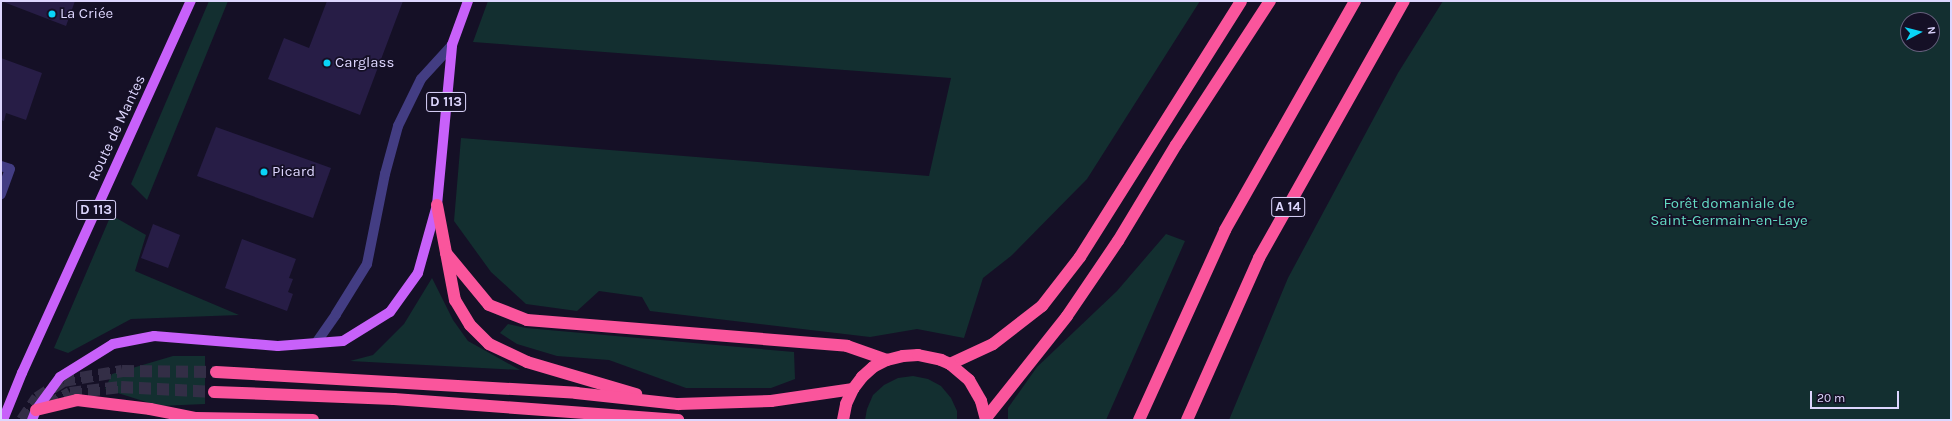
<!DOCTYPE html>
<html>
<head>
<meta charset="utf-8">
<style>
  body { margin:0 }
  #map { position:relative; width:1952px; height:421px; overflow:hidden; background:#151026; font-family:Karla,sans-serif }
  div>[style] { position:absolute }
  .green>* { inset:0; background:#132f30 }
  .building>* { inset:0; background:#271d46 }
  .highway-tunnel>* { height:12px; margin-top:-6px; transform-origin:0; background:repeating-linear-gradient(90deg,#332e46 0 12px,transparent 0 18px) }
  .minor>* { height:10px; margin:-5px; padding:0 5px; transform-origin:5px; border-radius:5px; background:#433d83 }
  .major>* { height:10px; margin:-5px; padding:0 5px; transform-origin:5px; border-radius:5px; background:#c861fa }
  .highway>* { height:12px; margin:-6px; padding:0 6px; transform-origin:6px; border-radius:6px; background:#fa559c }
  .dots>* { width:11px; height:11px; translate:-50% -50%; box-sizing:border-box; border:2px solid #151026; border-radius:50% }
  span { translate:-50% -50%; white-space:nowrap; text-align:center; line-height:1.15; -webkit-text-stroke:3.5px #151026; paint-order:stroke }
  .shield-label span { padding:1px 3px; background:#151026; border:1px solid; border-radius:3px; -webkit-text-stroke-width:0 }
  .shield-label { font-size:14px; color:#ddd6fe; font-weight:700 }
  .poi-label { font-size:15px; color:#ddd6fe }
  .left { translate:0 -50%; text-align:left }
  .street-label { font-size:15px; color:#ddd6fe }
  .park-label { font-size:15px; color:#64dcc4 }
  .frame { position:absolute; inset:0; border:2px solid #ddd6fe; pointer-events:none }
  .north { position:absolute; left:1900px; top:12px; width:40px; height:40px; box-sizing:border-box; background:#151026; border:1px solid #655f7c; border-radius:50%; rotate:83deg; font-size:11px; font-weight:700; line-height:16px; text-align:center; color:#ddd6fe }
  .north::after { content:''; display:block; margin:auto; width:14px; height:18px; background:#09d4f7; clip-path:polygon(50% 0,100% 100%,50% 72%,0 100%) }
  .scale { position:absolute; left:1810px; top:391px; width:89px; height:18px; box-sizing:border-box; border:2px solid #ddd6fe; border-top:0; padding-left:5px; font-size:12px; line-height:14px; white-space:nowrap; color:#ddd6fe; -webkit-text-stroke:3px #151026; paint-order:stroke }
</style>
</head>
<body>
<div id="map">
  <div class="green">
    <i style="clip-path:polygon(209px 1px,228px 1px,147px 200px,131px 184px)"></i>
    <i style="clip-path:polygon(488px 1px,1200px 1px,1087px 179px,1011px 256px,983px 278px,964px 338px,917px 329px,870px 337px,650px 311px,642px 297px,599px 291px,577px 311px,526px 304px,491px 272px,454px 221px,461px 138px,929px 176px,951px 78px,473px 42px)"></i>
    <i style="clip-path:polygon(evenodd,1443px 1px,1951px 1px,1951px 420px,1229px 420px,1288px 278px,1398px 73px,1443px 1px,1908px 20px,1932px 20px,1932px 44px,1908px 44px,1908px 20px)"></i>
    <i style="clip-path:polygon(111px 215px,146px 235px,135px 271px,239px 315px,131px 319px,68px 353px,54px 348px)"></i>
    <i style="clip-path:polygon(1166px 234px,1185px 241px,1106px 420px,1008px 420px,1008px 408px,1037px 367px,1117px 291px)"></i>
    <i style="clip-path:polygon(432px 278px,453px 320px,468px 341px,520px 370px,350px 361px,373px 355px,404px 324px)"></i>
    <i style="clip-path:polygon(508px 324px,526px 328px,794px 352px,795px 379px,771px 388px,686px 388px,609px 360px,557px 356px,517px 344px,500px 333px)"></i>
    <i style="clip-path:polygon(173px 356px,205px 356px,205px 404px,159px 406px,105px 389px,112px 374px)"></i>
    <i style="clip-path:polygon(913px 376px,928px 379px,941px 386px,951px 398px,957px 411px,957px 420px,865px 420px,867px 409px,873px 395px,884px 385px,898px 378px)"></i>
  </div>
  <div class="building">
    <i style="clip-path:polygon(1px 1px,75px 1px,66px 26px)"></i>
    <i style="clip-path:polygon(327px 1px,403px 1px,360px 115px,268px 79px,284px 38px,309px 48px)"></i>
    <i style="clip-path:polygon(1px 58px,42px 73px,26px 120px,6px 113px,4px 121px,1px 120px)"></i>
    <i style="clip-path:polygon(216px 127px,331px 168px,313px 218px,197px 176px)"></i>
    <i style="clip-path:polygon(153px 224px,180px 235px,168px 268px,141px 258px)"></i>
    <i style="clip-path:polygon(242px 239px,296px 259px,289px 278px,293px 279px,288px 292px,293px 294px,287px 311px,225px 288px)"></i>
  </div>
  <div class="highway-tunnel">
    <i style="left:48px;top:405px;width:25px;rotate:-29deg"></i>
    <i style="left:70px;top:393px;width:51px;rotate:-6.7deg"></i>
    <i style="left:121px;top:387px;width:93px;rotate:3.1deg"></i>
    <i style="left:22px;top:420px;width:27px;rotate:-56deg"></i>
    <i style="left:37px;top:398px;width:31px;rotate:-33deg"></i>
    <i style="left:63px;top:381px;width:60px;rotate:-9.6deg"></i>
    <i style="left:122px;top:371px;width:94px;rotate:0.6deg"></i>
  </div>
  <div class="minor">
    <i style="left:1px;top:166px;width:9px;rotate:18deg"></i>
    <i style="left:10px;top:169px;width:27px;rotate:110deg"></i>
    <i style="left:316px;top:343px;width:35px;rotate:-55deg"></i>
    <i style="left:336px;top:314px;width:59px;rotate:-58.2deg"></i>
    <i style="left:367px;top:264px;width:92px;rotate:-78.7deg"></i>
    <i style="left:385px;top:174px;width:50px;rotate:-74.8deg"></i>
    <i style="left:398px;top:126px;width:52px;rotate:-63.9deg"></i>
    <i style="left:421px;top:79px;width:46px;rotate:-47.6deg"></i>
  </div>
  <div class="major">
    <i style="left:3px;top:420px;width:51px;rotate:-68deg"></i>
    <i style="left:22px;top:373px;width:409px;rotate:-65.6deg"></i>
    <i style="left:32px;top:420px;width:11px;rotate:-68deg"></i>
    <i style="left:36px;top:410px;width:41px;rotate:-54deg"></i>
    <i style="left:60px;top:377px;width:62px;rotate:-31.9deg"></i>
    <i style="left:113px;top:344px;width:42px;rotate:-11deg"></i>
    <i style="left:154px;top:336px;width:124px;rotate:4.6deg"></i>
    <i style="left:278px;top:346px;width:65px;rotate:-4.4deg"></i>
    <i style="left:343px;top:341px;width:55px;rotate:-31.7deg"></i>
    <i style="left:390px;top:312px;width:48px;rotate:-54.3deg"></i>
    <i style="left:418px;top:273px;width:71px;rotate:-74.4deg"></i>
    <i style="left:437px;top:205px;width:161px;rotate:-84.6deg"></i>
    <i style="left:452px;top:45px;width:47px;rotate:-70deg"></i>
  </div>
  <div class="highway">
    <i style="left:437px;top:205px;width:97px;rotate:79.3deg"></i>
    <i style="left:455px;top:300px;width:29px;rotate:59deg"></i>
    <i style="left:470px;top:325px;width:27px;rotate:45deg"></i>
    <i style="left:489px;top:344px;width:42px;rotate:25.3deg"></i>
    <i style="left:527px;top:362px;width:114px;rotate:16.4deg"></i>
    <i style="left:446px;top:253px;width:67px;rotate:50.4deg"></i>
    <i style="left:489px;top:305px;width:41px;rotate:21.5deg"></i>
    <i style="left:527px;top:320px;width:321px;rotate:4.6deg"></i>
    <i style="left:847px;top:346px;width:42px;rotate:19.3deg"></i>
    <i style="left:950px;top:364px;width:47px;rotate:-24.9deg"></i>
    <i style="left:993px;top:344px;width:62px;rotate:-37.8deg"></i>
    <i style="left:1042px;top:306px;width:62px;rotate:-52.2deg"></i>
    <i style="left:1080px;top:257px;width:302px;rotate:-57.8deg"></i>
    <i style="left:216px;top:372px;width:361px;rotate:3.3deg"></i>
    <i style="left:576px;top:393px;width:103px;rotate:6.2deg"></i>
    <i style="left:678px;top:404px;width:93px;rotate:-1.8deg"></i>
    <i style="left:771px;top:401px;width:83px;rotate:-8.3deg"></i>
    <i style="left:214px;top:392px;width:180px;rotate:2.2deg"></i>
    <i style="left:394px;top:399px;width:285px;rotate:4.2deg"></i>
    <i style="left:36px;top:410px;width:42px;rotate:-13.7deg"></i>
    <i style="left:77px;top:400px;width:74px;rotate:7deg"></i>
    <i style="left:150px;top:409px;width:47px;rotate:11.1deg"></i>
    <i style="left:196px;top:418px;width:117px;rotate:1deg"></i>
    <i style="left:986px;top:418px;width:130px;rotate:-51.5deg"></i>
    <i style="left:1067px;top:316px;width:91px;rotate:-55.8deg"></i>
    <i style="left:1118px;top:241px;width:112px;rotate:-58.9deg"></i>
    <i style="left:1176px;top:145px;width:172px;rotate:-56.9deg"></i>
    <i style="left:843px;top:420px;width:16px;rotate:-79deg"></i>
    <i style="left:846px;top:404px;width:17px;rotate:-65deg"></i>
    <i style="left:853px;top:389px;width:15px;rotate:-53deg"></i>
    <i style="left:862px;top:377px;width:15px;rotate:-42deg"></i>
    <i style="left:873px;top:367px;width:16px;rotate:-27deg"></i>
    <i style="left:887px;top:360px;width:16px;rotate:-14deg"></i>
    <i style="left:903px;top:356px;width:15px;rotate:-4deg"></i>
    <i style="left:918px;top:355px;width:24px;rotate:12deg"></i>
    <i style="left:941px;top:360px;width:10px;rotate:24deg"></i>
    <i style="left:950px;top:364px;width:25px;rotate:40deg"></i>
    <i style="left:969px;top:380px;width:24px;rotate:60deg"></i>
    <i style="left:981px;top:401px;width:20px;rotate:75deg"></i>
    <i style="left:1139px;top:420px;width:209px;rotate:-65.6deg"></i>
    <i style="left:1225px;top:230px;width:263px;rotate:-60.4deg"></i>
    <i style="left:1187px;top:420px;width:177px;rotate:-66deg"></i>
    <i style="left:1259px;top:258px;width:295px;rotate:-60.6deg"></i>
  </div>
  <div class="dots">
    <i style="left:52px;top:14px;background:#09d4f7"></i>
    <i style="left:327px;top:63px;background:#09d4f7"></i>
    <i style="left:264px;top:172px;background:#09d4f7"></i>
  </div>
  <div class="shield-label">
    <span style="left:446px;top:102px">D 113</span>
    <span style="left:1288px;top:207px">A 14</span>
    <span style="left:96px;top:210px">D 113</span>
  </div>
  <div class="poi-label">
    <span class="left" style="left:60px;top:14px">La Criée</span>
    <span class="left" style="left:335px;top:63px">Carglass</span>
    <span class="left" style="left:272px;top:172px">Picard</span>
  </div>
  <div class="street-label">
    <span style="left:117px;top:128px;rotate:-65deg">Route de Mantes</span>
  </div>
  <div class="park-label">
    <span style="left:1729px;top:212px">Forêt domaniale de<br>Saint-Germain-en-Laye</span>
  </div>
  <div class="frame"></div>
  <div class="north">N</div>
  <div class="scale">20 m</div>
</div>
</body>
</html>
